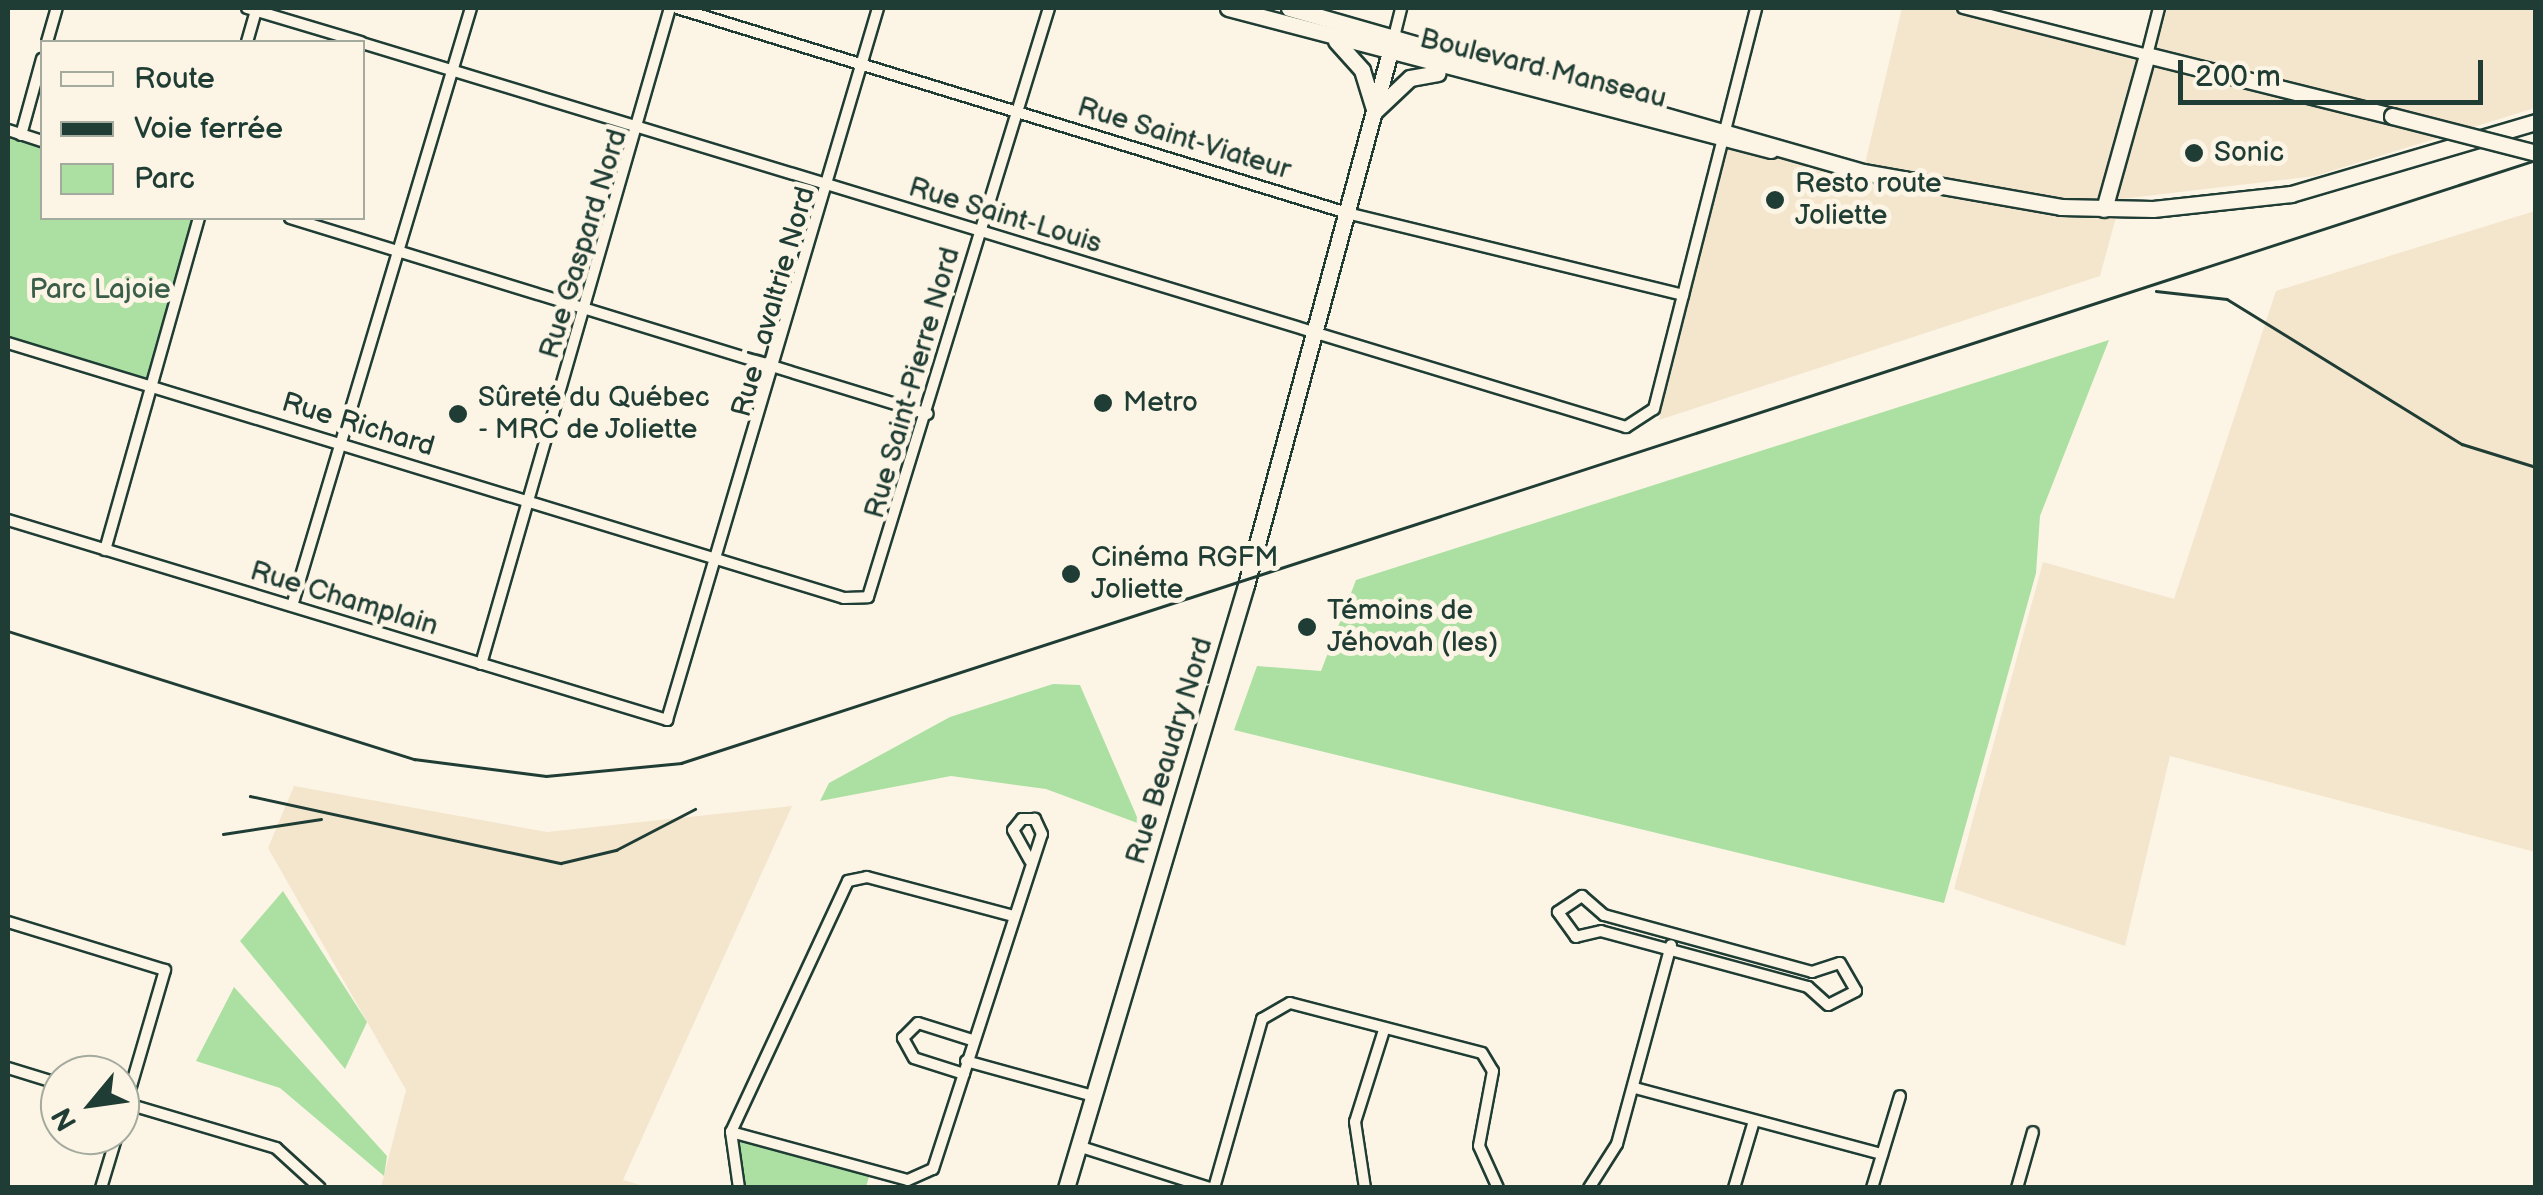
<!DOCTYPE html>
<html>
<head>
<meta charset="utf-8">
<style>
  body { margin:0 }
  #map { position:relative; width:2543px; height:1195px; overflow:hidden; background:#fcf5e5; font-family:"Balsamiq Sans",sans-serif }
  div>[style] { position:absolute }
  .built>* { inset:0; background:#f4e5cd }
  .green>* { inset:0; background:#ace0a2 }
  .roads { filter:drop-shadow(2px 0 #1f3d34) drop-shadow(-2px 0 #1f3d34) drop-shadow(0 2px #1f3d34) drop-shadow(0 -2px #1f3d34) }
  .street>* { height:10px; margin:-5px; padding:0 5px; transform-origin:5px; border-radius:5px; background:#fcf5e5 }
  .secondary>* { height:15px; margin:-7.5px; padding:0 7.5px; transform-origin:7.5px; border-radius:7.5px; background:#fcf5e5 }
  .rail>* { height:2.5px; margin:-1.25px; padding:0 1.25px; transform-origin:1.25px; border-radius:1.25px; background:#1f3d34 }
  .bridges { filter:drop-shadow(2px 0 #1f3d34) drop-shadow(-2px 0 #1f3d34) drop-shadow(0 2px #1f3d34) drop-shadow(0 -2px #1f3d34) }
  .secondary-bridge>* { height:15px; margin:-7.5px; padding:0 7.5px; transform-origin:7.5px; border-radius:7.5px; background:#fcf5e5 }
  .dots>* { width:28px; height:28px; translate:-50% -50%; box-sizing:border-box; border:5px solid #fcf5e5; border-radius:50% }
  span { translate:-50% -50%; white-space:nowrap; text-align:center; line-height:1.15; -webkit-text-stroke:10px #fcf5e5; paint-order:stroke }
  .street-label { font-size:28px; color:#1f3d34 }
  .poi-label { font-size:28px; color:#1f3d34 }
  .left { translate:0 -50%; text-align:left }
  .park-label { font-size:28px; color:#3b5e4a }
  .frame { position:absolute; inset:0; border:10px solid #1f3d34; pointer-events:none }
  .legend { position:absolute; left:40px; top:40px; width:325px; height:180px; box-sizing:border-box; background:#fcf5e5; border:2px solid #a4ab9e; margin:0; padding:12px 18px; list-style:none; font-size:30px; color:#1f3d34 }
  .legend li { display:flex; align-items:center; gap:20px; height:50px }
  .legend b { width:50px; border:2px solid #a4ab9e }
  .north { position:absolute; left:40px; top:1055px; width:100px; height:100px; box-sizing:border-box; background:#fcf5e5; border:2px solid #a4ab9e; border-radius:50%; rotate:241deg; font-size:28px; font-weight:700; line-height:40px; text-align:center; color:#1f3d34 }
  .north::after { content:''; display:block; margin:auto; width:35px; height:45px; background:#1f3d34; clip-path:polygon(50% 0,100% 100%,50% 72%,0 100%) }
  .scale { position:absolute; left:2178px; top:60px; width:305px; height:45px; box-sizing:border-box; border:5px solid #1f3d34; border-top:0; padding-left:12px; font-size:30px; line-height:35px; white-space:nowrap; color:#1f3d34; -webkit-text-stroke:8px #fcf5e5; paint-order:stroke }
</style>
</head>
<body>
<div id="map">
  <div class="built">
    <i style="clip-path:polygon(1902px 8px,1968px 8px,2149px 51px,2162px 8px,2535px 8px,2535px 108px,2315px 176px,2121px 199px,2100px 276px,1659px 420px,1723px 141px,1863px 172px)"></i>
    <i style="clip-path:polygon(2535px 211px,2535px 852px,2170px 756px,2125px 946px,1954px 889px,2043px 562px,2174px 599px,2276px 291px)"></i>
    <i style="clip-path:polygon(294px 786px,547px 832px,792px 806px,623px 1180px,647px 1187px,381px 1187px,406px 1090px,268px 848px)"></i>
  </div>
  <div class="green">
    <i style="clip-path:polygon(8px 127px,42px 138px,42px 218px,199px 218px,151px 386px,8px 343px)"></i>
    <i style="clip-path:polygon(2109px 340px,2040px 516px,2036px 573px,1944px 903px,1234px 730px,1257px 666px,1321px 671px,1356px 580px)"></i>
    <i style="clip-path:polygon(1053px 684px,1080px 685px,1140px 824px,1046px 789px,951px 776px,820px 801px,829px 783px,950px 717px)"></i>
    <i style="clip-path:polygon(283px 891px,367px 1022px,345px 1069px,240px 941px)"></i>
    <i style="clip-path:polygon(234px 987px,387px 1156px,384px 1176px,280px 1088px,196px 1061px)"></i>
    <i style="clip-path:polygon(731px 1132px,871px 1170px,866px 1187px,739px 1187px)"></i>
  </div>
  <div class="roads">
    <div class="street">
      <i style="left:247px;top:8px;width:119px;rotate:16.6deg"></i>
      <i style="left:677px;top:8px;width:701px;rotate:17.01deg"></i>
      <i style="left:1347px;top:213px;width:346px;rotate:13.7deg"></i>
      <i style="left:1963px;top:8px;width:190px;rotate:14.3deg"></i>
      <i style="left:2147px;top:55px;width:49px;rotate:-75.7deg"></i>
      <i style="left:1394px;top:37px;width:30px;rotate:-76deg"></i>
      <i style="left:47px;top:42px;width:35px;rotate:-74deg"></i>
      <i style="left:247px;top:42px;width:35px;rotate:-74deg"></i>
      <i style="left:362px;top:43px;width:1321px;rotate:16.9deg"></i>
      <i style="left:1626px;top:427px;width:33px;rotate:-33deg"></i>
      <i style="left:1654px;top:409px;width:414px;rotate:-75.7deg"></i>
      <i style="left:8px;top:130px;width:36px;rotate:18deg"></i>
      <i style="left:21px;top:135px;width:79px;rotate:-74.6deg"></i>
      <i style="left:290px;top:218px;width:667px;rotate:17.08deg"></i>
      <i style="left:8px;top:343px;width:874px;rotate:16.96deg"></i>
      <i style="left:844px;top:598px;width:24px;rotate:-2deg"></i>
      <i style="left:868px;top:597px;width:616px;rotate:-72.92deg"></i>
      <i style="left:8px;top:520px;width:689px;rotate:16.88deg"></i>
      <i style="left:667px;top:720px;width:743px;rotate:-73.49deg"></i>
      <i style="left:105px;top:550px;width:345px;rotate:-74.2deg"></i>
      <i style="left:292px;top:606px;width:624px;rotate:-73.34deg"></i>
      <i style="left:481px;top:664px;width:683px;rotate:-73.93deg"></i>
      <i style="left:1582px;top:896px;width:29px;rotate:41deg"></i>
      <i style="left:1604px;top:915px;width:216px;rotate:15.3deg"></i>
      <i style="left:1812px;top:972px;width:29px;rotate:-18deg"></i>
      <i style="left:1840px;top:963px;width:32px;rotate:60deg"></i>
      <i style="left:1856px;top:991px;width:31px;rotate:153deg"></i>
      <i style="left:1828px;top:1005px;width:27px;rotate:-138deg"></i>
      <i style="left:1808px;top:987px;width:214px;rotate:-164.9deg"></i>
      <i style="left:1601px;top:931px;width:26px;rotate:167deg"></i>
      <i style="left:1576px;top:937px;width:31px;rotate:-126deg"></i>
      <i style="left:1558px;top:912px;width:29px;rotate:-34deg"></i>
      <i style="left:8px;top:922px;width:164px;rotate:17deg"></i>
      <i style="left:165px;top:970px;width:160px;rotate:106.3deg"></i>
      <i style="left:966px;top:1061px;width:132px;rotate:15.4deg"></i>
      <i style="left:8px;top:1068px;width:54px;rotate:17.1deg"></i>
      <i style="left:964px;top:1074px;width:52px;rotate:-162.3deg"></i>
      <i style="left:914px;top:1058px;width:23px;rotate:-119deg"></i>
      <i style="left:903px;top:1038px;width:21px;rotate:-45deg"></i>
      <i style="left:918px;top:1023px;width:57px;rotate:17.5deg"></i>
      <i style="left:1635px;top:1088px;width:256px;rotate:15deg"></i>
      <i style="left:121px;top:1102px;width:162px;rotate:16.5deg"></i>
      <i style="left:276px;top:1148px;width:59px;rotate:42.3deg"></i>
      <i style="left:731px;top:1132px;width:183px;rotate:15.2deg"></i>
      <i style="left:908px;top:1180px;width:27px;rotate:-24deg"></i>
      <i style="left:933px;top:1169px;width:352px;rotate:-72deg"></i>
      <i style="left:1042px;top:834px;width:17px;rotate:-115deg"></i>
      <i style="left:1035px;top:819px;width:13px;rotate:180deg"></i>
      <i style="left:1022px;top:819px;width:14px;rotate:129deg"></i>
      <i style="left:1013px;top:830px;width:35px;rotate:61deg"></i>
      <i style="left:1078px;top:1146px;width:139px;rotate:17.7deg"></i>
      <i style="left:101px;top:1188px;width:55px;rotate:-73.2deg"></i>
      <i style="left:739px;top:1188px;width:57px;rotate:-98.1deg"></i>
      <i style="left:731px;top:1132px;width:277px;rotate:-65deg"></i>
      <i style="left:848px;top:881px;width:19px;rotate:-12deg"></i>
      <i style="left:867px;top:877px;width:148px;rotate:14.9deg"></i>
      <i style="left:1214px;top:1188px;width:176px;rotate:-74.1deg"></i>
      <i style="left:1262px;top:1019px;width:32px;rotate:-30deg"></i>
      <i style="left:1290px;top:1003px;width:198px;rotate:14.6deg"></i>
      <i style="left:1482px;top:1053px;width:21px;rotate:59deg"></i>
      <i style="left:1493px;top:1071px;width:76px;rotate:100.6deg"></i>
      <i style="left:1479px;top:1146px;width:46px;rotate:65.7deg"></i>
      <i style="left:1365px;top:1188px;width:67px;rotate:-98.6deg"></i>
      <i style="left:1355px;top:1122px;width:96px;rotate:-72.5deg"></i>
      <i style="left:1589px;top:1188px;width:52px;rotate:-57.5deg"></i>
      <i style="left:1617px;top:1144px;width:206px;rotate:-74.8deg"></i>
      <i style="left:1734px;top:1188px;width:70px;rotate:-73.4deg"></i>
      <i style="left:1872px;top:1188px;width:96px;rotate:-73.1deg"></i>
      <i style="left:2017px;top:1188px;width:58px;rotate:-74.1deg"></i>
    </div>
    <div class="secondary">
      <i style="left:1228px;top:8px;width:561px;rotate:14.66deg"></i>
      <i style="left:1289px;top:8px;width:597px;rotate:15.95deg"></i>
      <i style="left:1863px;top:172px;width:201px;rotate:10deg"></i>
      <i style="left:2061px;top:207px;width:92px;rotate:1.2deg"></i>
      <i style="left:2153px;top:209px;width:139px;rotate:-6.2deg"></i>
      <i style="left:2291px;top:194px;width:255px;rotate:-16.4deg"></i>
      <i style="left:1336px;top:41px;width:39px;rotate:48deg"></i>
      <i style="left:1362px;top:70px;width:38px;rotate:73deg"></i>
      <i style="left:1375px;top:111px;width:48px;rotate:-43.3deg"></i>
      <i style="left:1410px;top:78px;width:28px;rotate:-10deg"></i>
      <i style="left:2104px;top:209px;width:160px;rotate:-74.4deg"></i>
      <i style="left:2147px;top:55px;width:252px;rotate:14deg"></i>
      <i style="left:1066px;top:1188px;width:629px;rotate:-73.38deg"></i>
      <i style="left:1246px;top:585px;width:568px;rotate:-74.89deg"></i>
    </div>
  </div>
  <div class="rail">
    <i style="left:2156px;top:291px;width:71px;rotate:6.4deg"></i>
    <i style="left:2227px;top:299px;width:276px;rotate:31.7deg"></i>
    <i style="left:2462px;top:444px;width:77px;rotate:17.3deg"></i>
    <i style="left:8px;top:631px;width:426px;rotate:17.5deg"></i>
    <i style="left:414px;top:759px;width:133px;rotate:7.3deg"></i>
    <i style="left:546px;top:776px;width:136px;rotate:-5.5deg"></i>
    <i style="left:681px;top:763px;width:1951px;rotate:-18.01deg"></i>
    <i style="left:250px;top:796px;width:318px;rotate:12.2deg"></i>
    <i style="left:561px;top:863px;width:57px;rotate:-13.3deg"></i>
    <i style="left:616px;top:850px;width:89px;rotate:-27.4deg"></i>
    <i style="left:223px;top:834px;width:99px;rotate:-8.7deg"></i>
  </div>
  <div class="bridges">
    <div class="secondary-bridge">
      <i style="left:2392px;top:116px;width:149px;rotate:14.4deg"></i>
    </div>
  </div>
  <div class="dots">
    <i style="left:2194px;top:153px;background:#1f3d34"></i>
    <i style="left:1775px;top:200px;background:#1f3d34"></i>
    <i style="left:1103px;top:403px;background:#1f3d34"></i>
    <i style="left:458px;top:414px;background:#1f3d34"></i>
    <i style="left:1071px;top:574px;background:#1f3d34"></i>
    <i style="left:1307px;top:627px;background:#1f3d34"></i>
  </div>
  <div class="street-label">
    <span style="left:1543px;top:69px;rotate:14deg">Boulevard Manseau</span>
    <span style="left:1184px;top:139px;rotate:17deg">Rue Saint-Viateur</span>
    <span style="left:1005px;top:216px;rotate:17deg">Rue Saint-Louis</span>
    <span style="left:584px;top:244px;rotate:-73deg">Rue Gaspard Nord</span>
    <span style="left:774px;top:302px;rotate:-74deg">Rue Lavaltrie Nord</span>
    <span style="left:913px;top:383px;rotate:-74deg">Rue Saint-Pierre Nord</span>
    <span style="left:358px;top:425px;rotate:17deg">Rue Richard</span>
    <span style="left:344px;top:599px;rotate:17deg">Rue Champlain</span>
    <span style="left:1170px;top:751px;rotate:-73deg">Rue Beaudry Nord</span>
  </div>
  <div class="poi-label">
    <span class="left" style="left:2214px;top:153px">Sonic</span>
    <span class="left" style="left:1795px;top:200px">Resto route<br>Joliette</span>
    <span class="left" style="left:478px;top:414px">Sûreté du Québec<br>- MRC de Joliette</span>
    <span class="left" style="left:1123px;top:403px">Metro</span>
    <span class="left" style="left:1091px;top:574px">Cinéma RGFM<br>Joliette</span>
    <span class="left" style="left:1327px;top:627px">Témoins de<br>Jéhovah (les)</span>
  </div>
  <div class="park-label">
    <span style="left:100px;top:290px">Parc Lajoie</span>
  </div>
  <div class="frame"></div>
  <ul class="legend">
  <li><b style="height:12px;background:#fcf5e5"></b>Route</li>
  <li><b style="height:12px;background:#1f3d34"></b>Voie ferrée</li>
  <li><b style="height:28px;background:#ace0a2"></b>Parc</li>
  </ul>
  <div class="north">N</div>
  <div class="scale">200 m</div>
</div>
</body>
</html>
